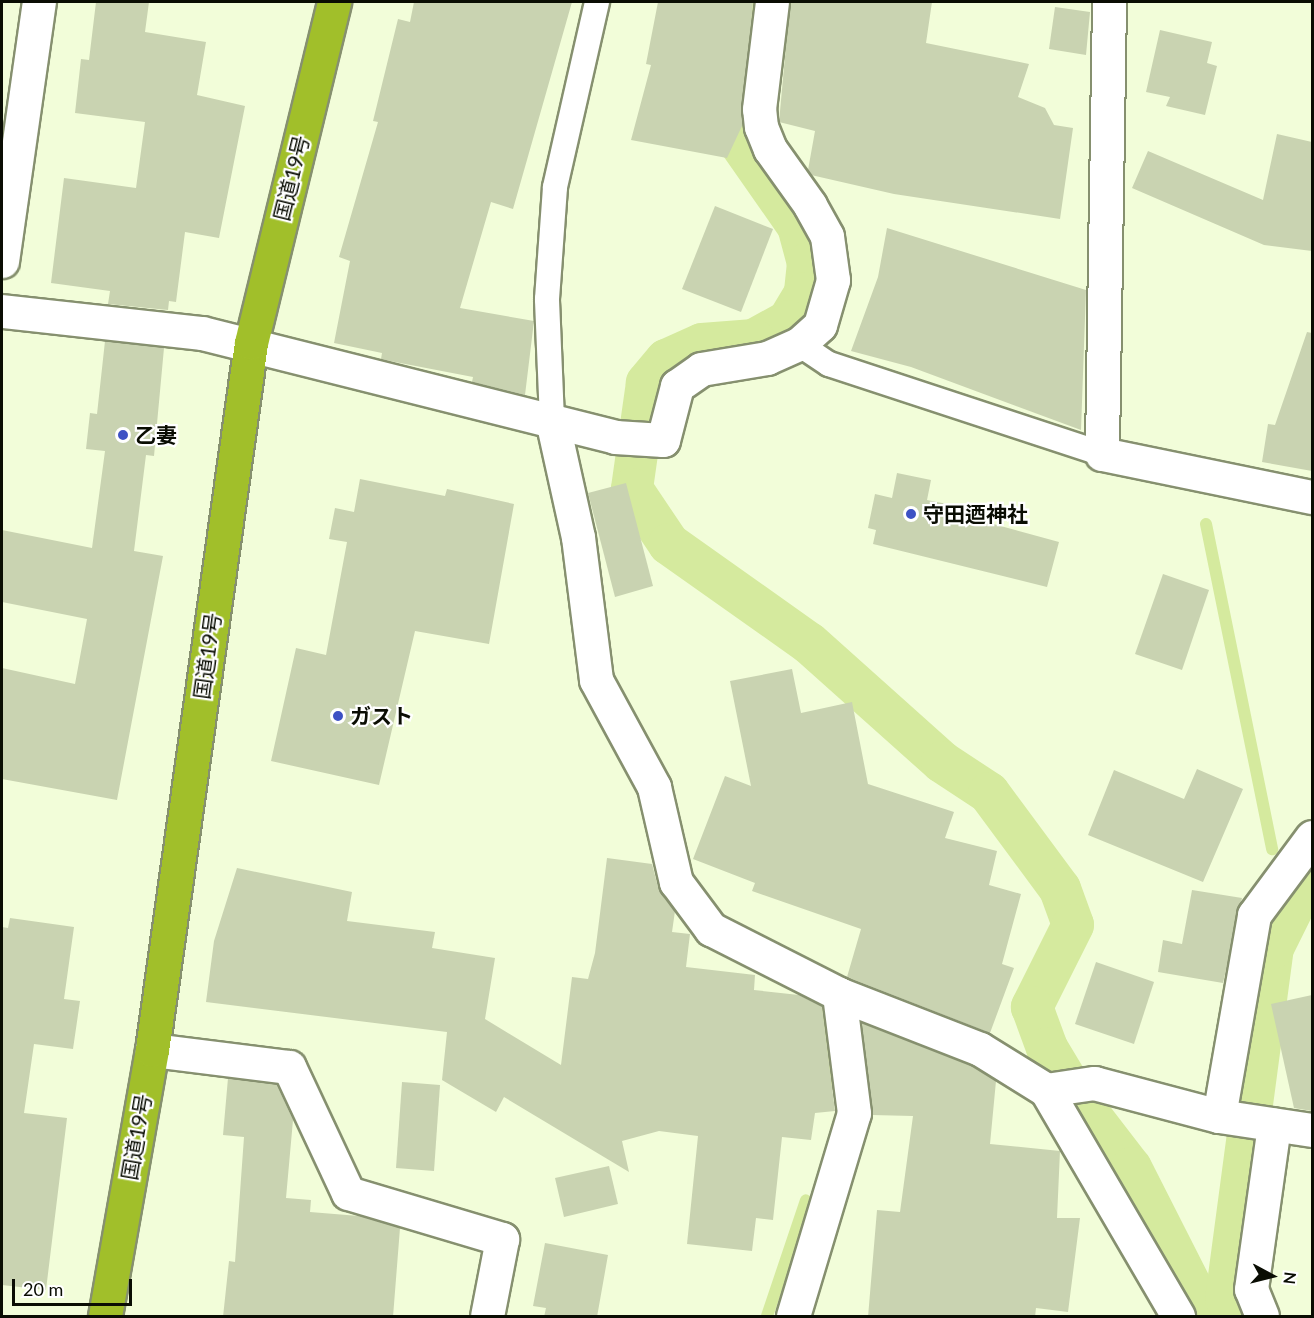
<!DOCTYPE html>
<html>
<head>
<meta charset="utf-8">
<style>
  body { margin:0 }
  #map { position:relative; width:1314px; height:1318px; overflow:hidden; background:#f2fdd9; font-family:Lato,"Noto Sans JP",sans-serif }
  div>[style] { position:absolute }
  .stream>* { height:12px; margin:-6px; padding:0 6px; transform-origin:6px; border-radius:6px; background:#d5ea9e }
  .canal>* { height:42px; margin:-21px; padding:0 21px; transform-origin:21px; border-radius:21px; background:#d5ea9e }
  .building>* { inset:0; background:#c9d3b1 }
  .roads { filter:drop-shadow(2px 0 #86906f) drop-shadow(-2px 0 #86906f) drop-shadow(0 2px #86906f) drop-shadow(0 -2px #86906f) }
  .lane>* { height:24px; margin:-12px; padding:0 12px; transform-origin:12px; border-radius:12px; background:#fff }
  .street>* { height:33px; margin:-16.5px; padding:0 16.5px; transform-origin:16.5px; border-radius:16.5px; background:#fff }
  .highway>* { height:33px; margin:-16.5px; padding:0 16.5px; transform-origin:16.5px; border-radius:16.5px; background:#a1bf2a }
  .dots>* { width:16px; height:16px; translate:-50% -50%; box-sizing:border-box; border:3px solid #fff; border-radius:50% }
  span { translate:-50% -50%; white-space:nowrap; text-align:center; line-height:1.15; -webkit-text-stroke:4.5px #fff; paint-order:stroke }
  .street-label { font-size:21px; color:#0a0d03 }
  .poi-label { font-size:21px; color:#0a0d03; font-weight:700 }
  .left { translate:0 -50%; text-align:left }
  .frame { position:absolute; inset:0; border:3px solid #0a0d03; pointer-events:none }
  .north { position:absolute; left:1242px; top:1246px; width:60px; height:60px; -webkit-text-stroke:4px #fff; paint-order:stroke; rotate:97deg; font-size:16px; font-weight:700; line-height:24px; text-align:center; color:#0a0d03 }
  .north::after { content:''; display:block; margin:auto; width:21px; height:27px; background:#0a0d03; clip-path:polygon(50% 0,100% 100%,50% 72%,0 100%) }
  .scale { position:absolute; left:12px; top:1279px; width:120px; height:27px; box-sizing:border-box; border:3px solid #0a0d03; border-top:0; padding-left:8px; font-size:18px; line-height:21px; white-space:nowrap; color:#0a0d03; -webkit-text-stroke:4px #fff; paint-order:stroke }
</style>
</head>
<body>
<div id="map">
  <div class="stream">
    <i style="left:1206px;top:524px;width:332px;rotate:78.5deg"></i>
    <i style="left:824px;top:1002px;width:83px;rotate:82.4deg"></i>
    <i style="left:767px;top:1316px;width:122px;rotate:-71.4deg"></i>
  </div>
  <div class="canal">
    <i style="left:750px;top:2px;width:138px;rotate:95.4deg"></i>
    <i style="left:737px;top:139px;width:106px;rotate:55deg"></i>
    <i style="left:798px;top:226px;width:38px;rotate:75deg"></i>
    <i style="left:808px;top:263px;width:30px;rotate:96deg"></i>
    <i style="left:805px;top:293px;width:33px;rotate:121deg"></i>
    <i style="left:788px;top:321px;width:39px;rotate:151deg"></i>
    <i style="left:754px;top:340px;width:52px;rotate:175.6deg"></i>
    <i style="left:702px;top:344px;width:39px;rotate:156deg"></i>
    <i style="left:666px;top:360px;width:30px;rotate:130deg"></i>
    <i style="left:647px;top:383px;width:107px;rotate:98.1deg"></i>
    <i style="left:632px;top:489px;width:66px;rotate:56.1deg"></i>
    <i style="left:669px;top:544px;width:171px;rotate:35.3deg"></i>
    <i style="left:809px;top:643px;width:178px;rotate:41.8deg"></i>
    <i style="left:942px;top:762px;width:56px;rotate:33.4deg"></i>
    <i style="left:989px;top:793px;width:119px;rotate:53.5deg"></i>
    <i style="left:1060px;top:889px;width:38px;rotate:70deg"></i>
    <i style="left:1073px;top:925px;width:92px;rotate:116.6deg"></i>
    <i style="left:1032px;top:1007px;width:44px;rotate:69.9deg"></i>
    <i style="left:1047px;top:1048px;width:58px;rotate:59deg"></i>
    <i style="left:1077px;top:1098px;width:88px;rotate:52.4deg"></i>
    <i style="left:1131px;top:1168px;width:166px;rotate:63.1deg"></i>
    <i style="left:1235px;top:1316px;width:19px;rotate:-118deg"></i>
    <i style="left:1226px;top:1299px;width:354px;rotate:-82.4deg"></i>
    <i style="left:1273px;top:948px;width:88px;rotate:-63.7deg"></i>
  </div>
  <div class="building">
    <i style="clip-path:polygon(96px 2px,149px 2px,145px 32px,206px 42px,197px 95px,245px 106px,219px 238px,185px 232px,176px 302px,169px 301px,168px 310px,108px 304px,110px 291px,51px 283px,64px 178px,136px 188px,145px 122px,75px 113px,81px 59px,89px 60px)"></i>
    <i style="clip-path:polygon(414px 2px,572px 2px,513px 209px,491px 202px,460px 308px,534px 321px,525px 395px,472px 382px,473px 377px,395px 362px,381px 359px,382px 353px,334px 343px,350px 261px,339px 257px,378px 122px,373px 121px,398px 19px,410px 22px)"></i>
    <i style="clip-path:polygon(658px 2px,753px 2px,742px 126px,727px 158px,631px 140px,651px 65px,646px 64px)"></i>
    <i style="clip-path:polygon(790px 2px,932px 2px,926px 43px,1029px 64px,1018px 97px,1045px 108px,1054px 125px,1073px 128px,1060px 219px,894px 194px,811px 175px,808px 170px,815px 131px,779px 122px)"></i>
    <i style="clip-path:polygon(1055px 7px,1090px 12px,1086px 55px,1049px 49px)"></i>
    <i style="clip-path:polygon(1160px 30px,1212px 42px,1207px 63px,1217px 66px,1205px 115px,1166px 106px,1170px 97px,1146px 92px)"></i>
    <i style="clip-path:polygon(1277px 134px,1312px 142px,1312px 251px,1264px 245px,1132px 188px,1148px 151px,1263px 200px)"></i>
    <i style="clip-path:polygon(715px 206px,773px 229px,741px 312px,682px 289px)"></i>
    <i style="clip-path:polygon(887px 228px,1086px 290px,1081px 430px,911px 367px,851px 351px,878px 277px)"></i>
    <i style="clip-path:polygon(1307px 332px,1312px 333px,1312px 471px,1262px 462px,1268px 424px,1275px 425px)"></i>
    <i style="clip-path:polygon(105px 341px,164px 348px,154px 456px,146px 455px,134px 551px,163px 556px,117px 800px,2px 779px,2px 668px,75px 684px,87px 619px,2px 602px,2px 530px,92px 548px,105px 451px,86px 449px,90px 413px,97px 414px)"></i>
    <i style="clip-path:polygon(897px 473px,931px 480px,927px 500px,947px 504px,946px 511px,1059px 542px,1047px 587px,873px 544px,876px 530px,868px 528px,875px 494px,892px 498px)"></i>
    <i style="clip-path:polygon(360px 479px,445px 496px,447px 489px,514px 504px,489px 644px,415px 631px,379px 785px,271px 761px,296px 648px,326px 655px,347px 542px,329px 539px,335px 508px,354px 512px)"></i>
    <i style="clip-path:polygon(626px 483px,653px 586px,615px 597px,588px 493px)"></i>
    <i style="clip-path:polygon(1163px 574px,1209px 590px,1182px 670px,1135px 654px)"></i>
    <i style="clip-path:polygon(792px 669px,801px 713px,852px 702px,868px 784px,954px 812px,945px 838px,997px 851px,989px 885px,1021px 894px,1002px 964px,1014px 968px,990px 1033px,847px 977px,861px 929px,752px 891px,755px 883px,693px 859px,725px 776px,751px 786px,730px 681px)"></i>
    <i style="clip-path:polygon(1197px 769px,1243px 789px,1203px 882px,1088px 835px,1114px 770px,1184px 799px)"></i>
    <i style="clip-path:polygon(607px 858px,652px 864px,658px 887px,675px 911px,672px 932px,690px 934px,686px 967px,755px 975px,754px 990px,799px 995px,822px 1006px,835px 1111px,815px 1113px,811px 1140px,782px 1137px,773px 1220px,756px 1218px,752px 1251px,687px 1244px,698px 1136px,659px 1131px,622px 1141px,629px 1172px,504px 1097px,496px 1112px,442px 1080px,447px 1032px,206px 1002px,214px 941px,237px 868px,352px 892px,347px 921px,435px 932px,432px 948px,495px 958px,485px 1019px,561px 1065px,572px 977px,588px 979px,595px 953px)"></i>
    <i style="clip-path:polygon(1192px 890px,1242px 898px,1223px 983px,1158px 972px,1163px 940px,1182px 944px)"></i>
    <i style="clip-path:polygon(10px 918px,74px 927px,64px 999px,80px 1001px,73px 1049px,34px 1044px,24px 1113px,67px 1118px,46px 1290px,2px 1285px,2px 927px,8px 928px)"></i>
    <i style="clip-path:polygon(1096px 962px,1154px 982px,1134px 1044px,1075px 1024px)"></i>
    <i style="clip-path:polygon(1312px 995px,1312px 1111px,1294px 1108px,1271px 1004px)"></i>
    <i style="clip-path:polygon(862px 1023px,972px 1066px,996px 1081px,990px 1144px,1060px 1151px,1057px 1218px,1080px 1218px,1068px 1312px,1036px 1308px,1035px 1317px,868px 1317px,877px 1210px,900px 1212px,913px 1116px,872px 1115px)"></i>
    <i style="clip-path:polygon(228px 1078px,276px 1084px,293px 1120px,286px 1198px,311px 1200px,310px 1212px,359px 1216px,400px 1228px,393px 1317px,223px 1317px,229px 1261px,235px 1262px,244px 1137px,223px 1135px)"></i>
    <i style="clip-path:polygon(402px 1082px,440px 1085px,434px 1171px,396px 1168px)"></i>
    <i style="clip-path:polygon(609px 1166px,618px 1204px,564px 1217px,555px 1178px)"></i>
    <i style="clip-path:polygon(545px 1243px,608px 1255px,597px 1317px,544px 1317px,546px 1308px,533px 1306px)"></i>
  </div>
  <div class="roads">
    <div class="lane">
      <i style="left:799px;top:344px;width:36px;rotate:34deg"></i>
      <i style="left:829px;top:364px;width:287px;rotate:18.2deg"></i>
      <i style="left:552px;top:420px;width:121px;rotate:-92.4deg"></i>
      <i style="left:547px;top:299px;width:112px;rotate:-85.9deg"></i>
      <i style="left:555px;top:187px;width:190px;rotate:-77.2deg"></i>
    </div>
    <div class="street">
      <i style="left:1109px;top:2px;width:452px;rotate:90.9deg"></i>
      <i style="left:1102px;top:454px;width:214px;rotate:11.6deg"></i>
      <i style="left:2px;top:261px;width:262px;rotate:-81.9deg"></i>
      <i style="left:2px;top:311px;width:201px;rotate:6.3deg"></i>
      <i style="left:202px;top:333px;width:426px;rotate:14.1deg"></i>
      <i style="left:615px;top:437px;width:48px;rotate:3.6deg"></i>
      <i style="left:663px;top:440px;width:56px;rotate:-75.5deg"></i>
      <i style="left:677px;top:386px;width:29px;rotate:-35deg"></i>
      <i style="left:701px;top:369px;width:67px;rotate:-9.5deg"></i>
      <i style="left:767px;top:358px;width:35px;rotate:-24deg"></i>
      <i style="left:799px;top:344px;width:28px;rotate:-42deg"></i>
      <i style="left:820px;top:325px;width:47px;rotate:-73.9deg"></i>
      <i style="left:833px;top:280px;width:44px;rotate:-97.8deg"></i>
      <i style="left:827px;top:236px;width:35px;rotate:-119deg"></i>
      <i style="left:810px;top:205px;width:69px;rotate:-125.5deg"></i>
      <i style="left:770px;top:149px;width:24px;rotate:-112deg"></i>
      <i style="left:761px;top:127px;width:18px;rotate:-96deg"></i>
      <i style="left:759px;top:109px;width:108px;rotate:-83.1deg"></i>
      <i style="left:552px;top:420px;width:120px;rotate:77.5deg"></i>
      <i style="left:578px;top:537px;width:144px;rotate:82.8deg"></i>
      <i style="left:596px;top:680px;width:122px;rotate:61.5deg"></i>
      <i style="left:654px;top:787px;width:98px;rotate:77deg"></i>
      <i style="left:676px;top:882px;width:59px;rotate:53.3deg"></i>
      <i style="left:711px;top:929px;width:144px;rotate:26.9deg"></i>
      <i style="left:839px;top:994px;width:151px;rotate:21.3deg"></i>
      <i style="left:980px;top:1049px;width:78px;rotate:31.8deg"></i>
      <i style="left:1046px;top:1090px;width:262px;rotate:59.7deg"></i>
      <i style="left:152px;top:1050px;width:138px;rotate:7.1deg"></i>
      <i style="left:289px;top:1067px;width:139px;rotate:64.9deg"></i>
      <i style="left:348px;top:1193px;width:161px;rotate:16.6deg"></i>
      <i style="left:502px;top:1239px;width:78px;rotate:101deg"></i>
      <i style="left:1046px;top:1090px;width:49px;rotate:-8.3deg"></i>
      <i style="left:1094px;top:1083px;width:129px;rotate:14.8deg"></i>
      <i style="left:1219px;top:1116px;width:94px;rotate:8.6deg"></i>
      <i style="left:1219px;top:1116px;width:204px;rotate:-80.1deg"></i>
      <i style="left:1254px;top:915px;width:97px;rotate:-53.4deg"></i>
      <i style="left:793px;top:1316px;width:212px;rotate:-73.3deg"></i>
      <i style="left:854px;top:1113px;width:120px;rotate:-97.2deg"></i>
      <i style="left:1262px;top:1316px;width:29px;rotate:-112deg"></i>
      <i style="left:1251px;top:1289px;width:166px;rotate:-82deg"></i>
    </div>
    <div class="highway">
      <i style="left:105px;top:1316px;width:270px;rotate:-80deg"></i>
      <i style="left:152px;top:1050px;width:714px;rotate:-82.03deg"></i>
      <i style="left:251px;top:343px;width:351px;rotate:-76.3deg"></i>
    </div>
  </div>
  <div class="dots">
    <i style="left:123px;top:435px;background:#3d51c4"></i>
    <i style="left:911px;top:514px;background:#3d51c4"></i>
    <i style="left:338px;top:716px;background:#3d51c4"></i>
  </div>
  <div class="street-label">
    <span style="left:291px;top:178px;rotate:-76deg">国道19号</span>
    <span style="left:207px;top:656px;rotate:-82deg">国道19号</span>
    <span style="left:136px;top:1137px;rotate:-80deg">国道19号</span>
  </div>
  <div class="poi-label">
    <span class="left" style="left:135px;top:435px">乙妻</span>
    <span class="left" style="left:923px;top:514px">守田迺神社</span>
    <span class="left" style="left:350px;top:716px">ガスト</span>
  </div>
  <div class="frame"></div>
  <div class="north">N</div>
  <div class="scale">20 m</div>
</div>
</body>
</html>
